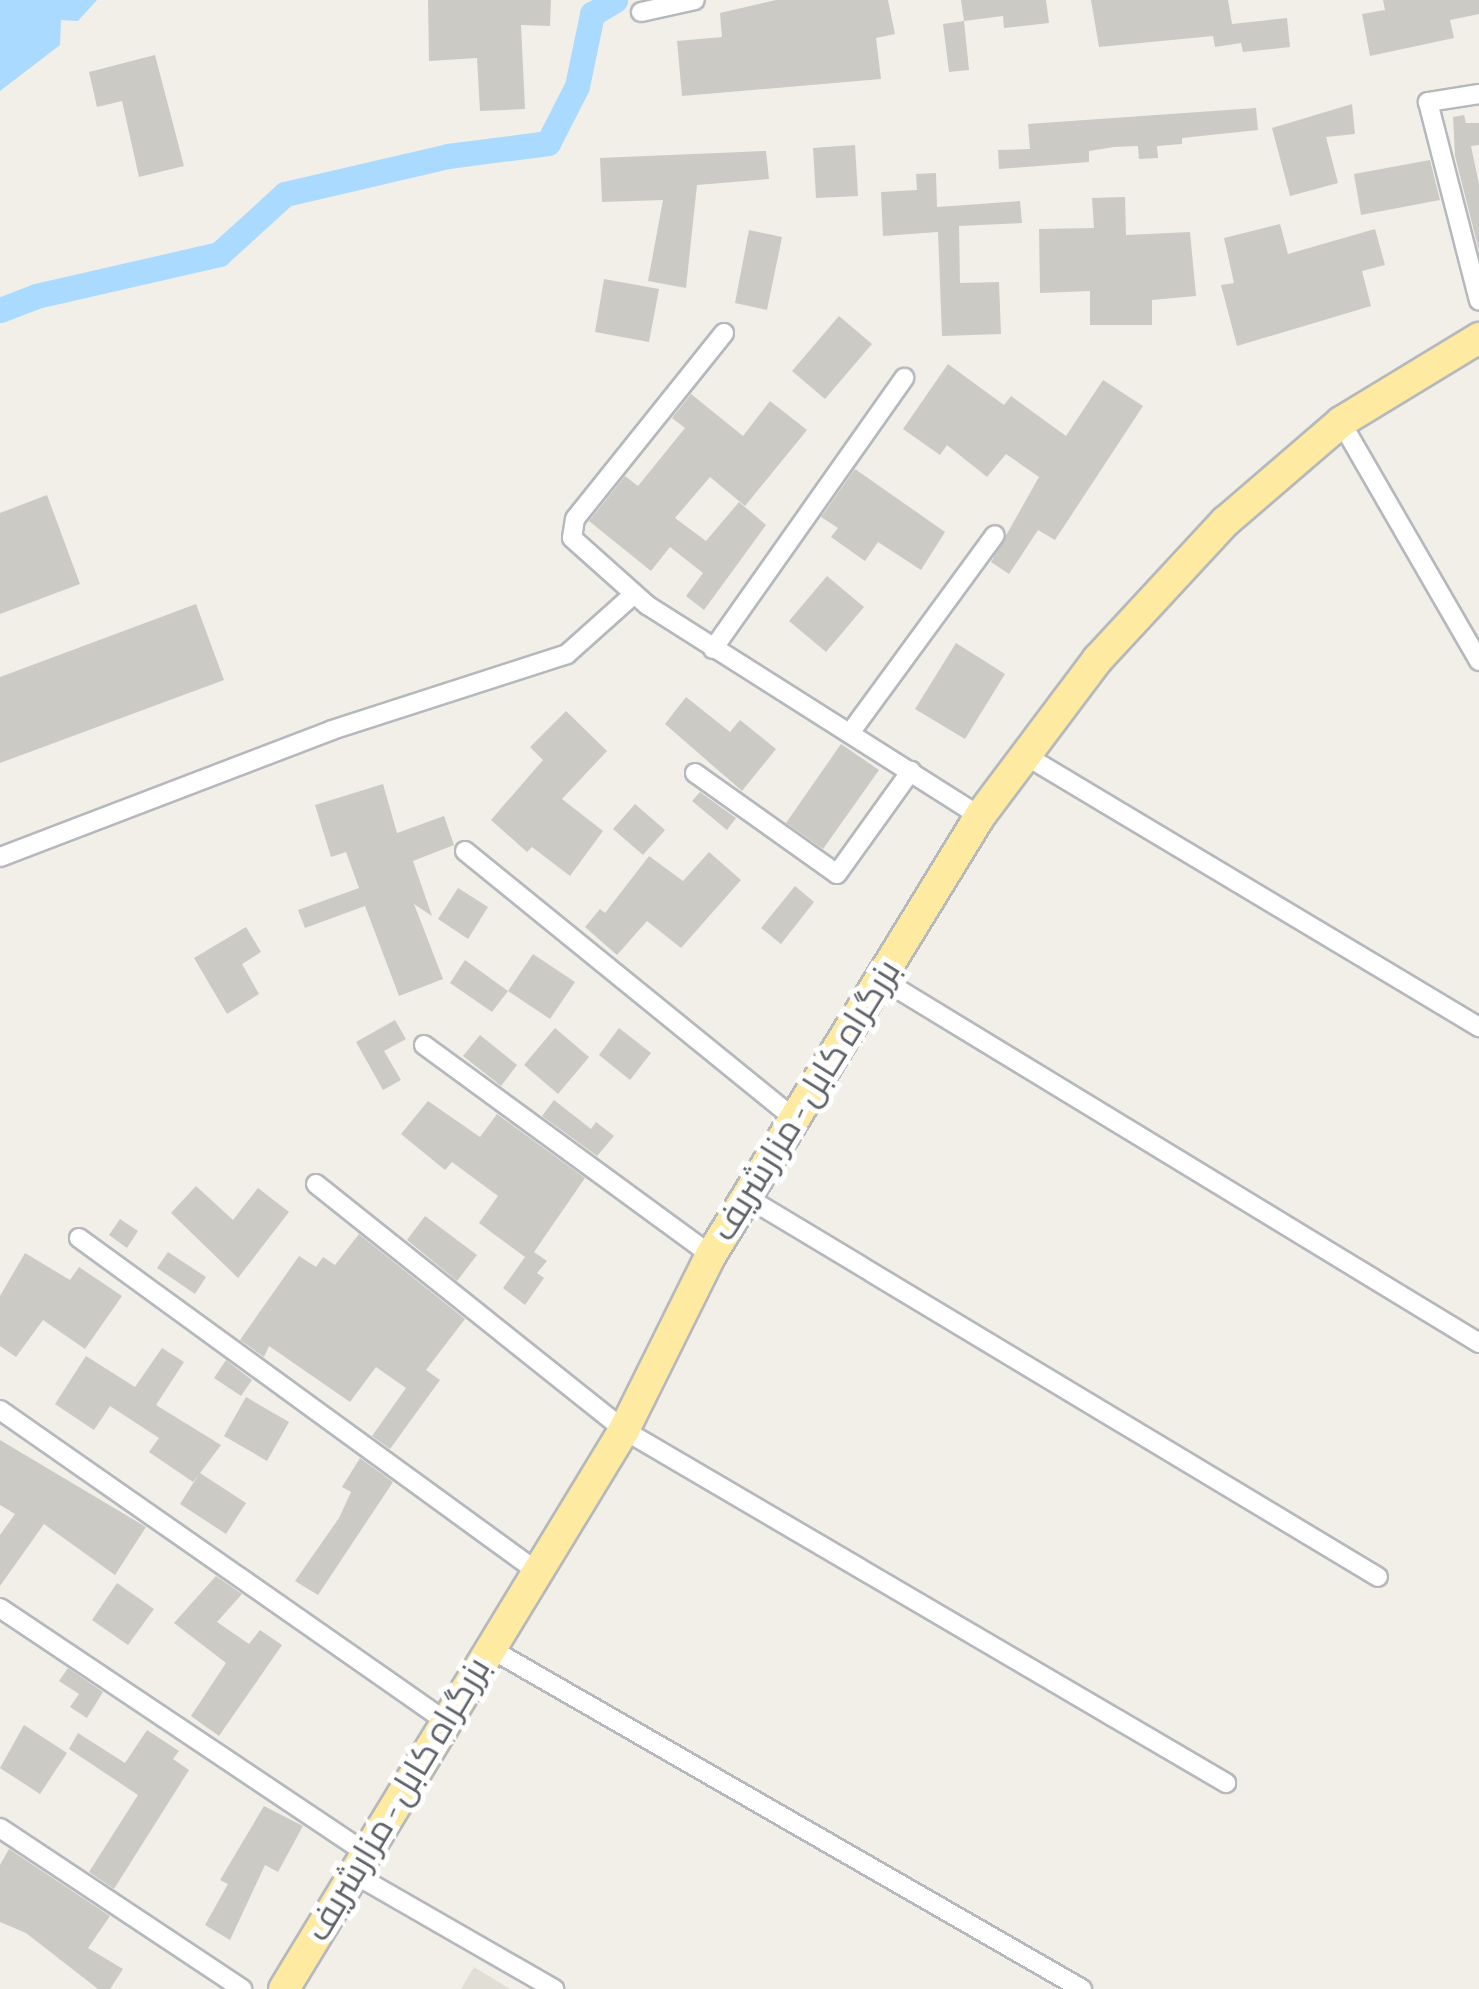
<!DOCTYPE html>
<html>
<head>
<meta charset="utf-8">
<style>
  body { margin:0 }
  #map { position:relative; width:1479px; height:1989px; overflow:hidden; background:#f1efe8; font-family:"Alegreya Sans",Cairo,sans-serif }
  div>[style] { position:absolute }
  .education>* { inset:0; background:#e1ded6 }
  .water>* { inset:0; background:#aadaff }
  .canal>* { height:25px; margin:-12.5px; padding:0 12.5px; transform-origin:12.5px; border-radius:12.5px; background:#aadaff }
  .building>* { inset:0; background:#cccac5 }
  .roads { filter:drop-shadow(2px 0 #b5b8bc) drop-shadow(-2px 0 #b5b8bc) drop-shadow(0 2px #b5b8bc) drop-shadow(0 -2px #b5b8bc) }
  .minor>* { height:18px; margin:-9px; padding:0 9px; transform-origin:9px; border-radius:9px; background:#fff }
  .trunk>* { height:30px; margin:-15px; padding:0 15px; transform-origin:15px; border-radius:15px; background:#feeaa1 }
  span { translate:-50% -50%; white-space:nowrap; text-align:center; line-height:1.15; -webkit-text-stroke:10px #fff; paint-order:stroke }
  .street-label { font-size:35px; color:#5f6368 }
</style>
</head>
<body>
<div id="map">
  <div class="education">
    <i style="clip-path:polygon(474px 1967px,510px 1989px,461px 1989px)"></i>
  </div>
  <div class="water">
    <i style="clip-path:polygon(0 0,97px 0,78px 21px,61px 20px,60px 45px,0 91px)"></i>
  </div>
  <div class="canal">
    <i style="left:0;top:310px;width:39px;rotate:-21deg"></i>
    <i style="left:36px;top:296px;width:188px;rotate:-12.9deg"></i>
    <i style="left:219px;top:254px;width:89px;rotate:-42.3deg"></i>
    <i style="left:285px;top:194px;width:167px;rotate:-13.1deg"></i>
    <i style="left:448px;top:156px;width:101px;rotate:-7.4deg"></i>
    <i style="left:548px;top:143px;width:64px;rotate:-63deg"></i>
    <i style="left:577px;top:86px;width:74px;rotate:-78.2deg"></i>
    <i style="left:592px;top:14px;width:27px;rotate:-31deg"></i>
  </div>
  <div class="building">
    <i style="clip-path:polygon(428px 0,551px 0,550px 26px,521px 25px,525px 109px,480px 111px,477px 58px,429px 61px)"></i>
    <i style="clip-path:polygon(776px 0,888px 0,895px 34px,876px 38px,881px 79px,682px 96px,677px 41px,722px 37px,720px 13px)"></i>
    <i style="clip-path:polygon(961px 0,1046px 0,1049px 23px,1004px 28px,1003px 16px,964px 21px)"></i>
    <i style="clip-path:polygon(1091px 0,1228px 0,1232px 24px,1287px 18px,1290px 47px,1243px 52px,1241px 43px,1215px 47px,1213px 36px,1099px 47px)"></i>
    <i style="clip-path:polygon(1383px 0,1479px 0,1479px 14px,1450px 20px,1454px 38px,1370px 56px,1362px 14px,1385px 10px)"></i>
    <i style="clip-path:polygon(964px 21px,969px 70px,949px 72px,943px 24px)"></i>
    <i style="clip-path:polygon(155px 55px,184px 166px,139px 177px,122px 101px,97px 107px,89px 72px)"></i>
    <i style="clip-path:polygon(1352px 104px,1355px 134px,1326px 137px,1338px 183px,1290px 196px,1272px 128px)"></i>
    <i style="clip-path:polygon(1256px 108px,1258px 130px,1182px 138px,1182px 144px,1157px 146px,1158px 158px,1139px 159px,1138px 146px,1114px 147px,1089px 151px,1089px 162px,999px 169px,998px 150px,1030px 149px,1028px 124px)"></i>
    <i style="clip-path:polygon(1464px 115px,1466px 123px,1479px 123px,1479px 145px,1471px 146px,1479px 184px,1479px 251px,1455px 156px,1453px 117px)"></i>
    <i style="clip-path:polygon(855px 145px,858px 196px,816px 198px,813px 148px)"></i>
    <i style="clip-path:polygon(766px 151px,769px 179px,697px 185px,686px 288px,648px 281px,663px 200px,602px 202px,600px 158px)"></i>
    <i style="clip-path:polygon(1430px 160px,1440px 200px,1361px 215px,1354px 174px)"></i>
    <i style="clip-path:polygon(936px 173px,937px 207px,1020px 201px,1022px 223px,959px 226px,960px 283px,999px 282px,1001px 334px,942px 336px,938px 232px,883px 236px,881px 192px,917px 190px,916px 174px)"></i>
    <i style="clip-path:polygon(1125px 197px,1126px 235px,1190px 232px,1196px 296px,1152px 300px,1152px 325px,1090px 325px,1090px 291px,1040px 293px,1039px 229px,1094px 228px,1092px 198px)"></i>
    <i style="clip-path:polygon(1280px 224px,1288px 254px,1375px 229px,1385px 265px,1362px 271px,1371px 306px,1237px 346px,1221px 285px,1234px 283px,1224px 238px)"></i>
    <i style="clip-path:polygon(749px 230px,782px 237px,767px 310px,735px 303px)"></i>
    <i style="clip-path:polygon(604px 279px,659px 289px,649px 342px,595px 332px)"></i>
    <i style="clip-path:polygon(839px 316px,872px 344px,825px 399px,792px 371px)"></i>
    <i style="clip-path:polygon(948px 364px,1004px 405px,1011px 396px,1066px 436px,1103px 380px,1143px 406px,1055px 540px,1038px 530px,1009px 574px,991px 562px,1039px 477px,1006px 454px,987px 477px,947px 445px,940px 455px,903px 429px)"></i>
    <i style="clip-path:polygon(691px 394px,743px 436px,770px 401px,807px 430px,745px 506px,710px 477px,675px 518px,706px 541px,739px 502px,766px 525px,704px 610px,686px 596px,703px 573px,670px 547px,651px 571px,589px 521px,625px 476px,638px 486px,685px 428px,672px 418px)"></i>
    <i style="clip-path:polygon(855px 469px,945px 532px,921px 570px,878px 542px,865px 561px,831px 537px,838px 528px,821px 517px)"></i>
    <i style="clip-path:polygon(47px 495px,80px 584px,0 614px,0 513px)"></i>
    <i style="clip-path:polygon(827px 576px,864px 607px,826px 652px,789px 621px)"></i>
    <i style="clip-path:polygon(196px 604px,224px 680px,0 763px,0 677px)"></i>
    <i style="clip-path:polygon(956px 643px,1005px 674px,965px 739px,915px 709px)"></i>
    <i style="clip-path:polygon(686px 697px,730px 732px,740px 720px,776px 749px,742px 791px,665px 724px)"></i>
    <i style="clip-path:polygon(566px 711px,607px 751px,562px 799px,603px 831px,570px 876px,532px 847px,527px 852px,491px 820px,543px 760px,530px 747px)"></i>
    <i style="clip-path:polygon(841px 744px,879px 770px,823px 849px,786px 823px)"></i>
    <i style="clip-path:polygon(383px 784px,397px 833px,444px 816px,454px 845px,413px 861px,432px 916px,414px 904px,443px 979px,399px 996px,365px 906px,305px 928px,298px 910px,359px 888px,346px 852px,331px 857px,315px 805px)"></i>
    <i style="clip-path:polygon(700px 792px,736px 818px,727px 830px,692px 801px)"></i>
    <i style="clip-path:polygon(635px 804px,665px 830px,643px 855px,613px 829px)"></i>
    <i style="clip-path:polygon(709px 852px,741px 880px,681px 948px,647px 921px,617px 955px,585px 927px,600px 909px,605px 913px,649px 856px,683px 881px)"></i>
    <i style="clip-path:polygon(795px 886px,814px 902px,781px 944px,761px 928px)"></i>
    <i style="clip-path:polygon(458px 888px,488px 907px,468px 939px,438px 919px)"></i>
    <i style="clip-path:polygon(246px 927px,261px 952px,242px 964px,259px 994px,227px 1014px,194px 958px)"></i>
    <i style="clip-path:polygon(533px 954px,575px 982px,550px 1019px,508px 991px)"></i>
    <i style="clip-path:polygon(465px 960px,508px 991px,492px 1012px,450px 983px)"></i>
    <i style="clip-path:polygon(395px 1020px,406px 1039px,384px 1051px,401px 1080px,383px 1090px,356px 1042px)"></i>
    <i style="clip-path:polygon(555px 1028px,589px 1057px,558px 1094px,524px 1065px)"></i>
    <i style="clip-path:polygon(619px 1028px,651px 1053px,630px 1080px,599px 1055px)"></i>
    <i style="clip-path:polygon(480px 1035px,517px 1065px,501px 1086px,463px 1056px)"></i>
    <i style="clip-path:polygon(554px 1100px,591px 1129px,596px 1122px,614px 1136px,597px 1156px,542px 1116px)"></i>
    <i style="clip-path:polygon(428px 1101px,480px 1137px,497px 1114px,585px 1178px,534px 1252px,547px 1261px,537px 1273px,544px 1278px,525px 1305px,503px 1288px,525px 1257px,479px 1223px,498px 1196px,452px 1162px,445px 1170px,401px 1134px)"></i>
    <i style="clip-path:polygon(196px 1186px,233px 1220px,258px 1188px,289px 1212px,238px 1278px,171px 1213px)"></i>
    <i style="clip-path:polygon(425px 1216px,477px 1255px,457px 1281px,407px 1240px)"></i>
    <i style="clip-path:polygon(120px 1219px,138px 1231px,127px 1248px,109px 1235px)"></i>
    <i style="clip-path:polygon(359px 1234px,465px 1319px,426px 1370px,440px 1380px,390px 1449px,372px 1436px,406px 1388px,376px 1367px,350px 1402px,269px 1346px,264px 1357px,240px 1340px,299px 1256px,316px 1267px,323px 1257px,335px 1265px)"></i>
    <i style="clip-path:polygon(168px 1252px,206px 1277px,195px 1294px,157px 1268px)"></i>
    <i style="clip-path:polygon(25px 1253px,70px 1280px,79px 1267px,122px 1296px,85px 1349px,43px 1320px,16px 1357px,0 1346px,0 1296px)"></i>
    <i style="clip-path:polygon(162px 1348px,184px 1362px,156px 1405px,221px 1445px,200px 1473px,246px 1503px,226px 1534px,180px 1504px,199px 1474px,193px 1482px,149px 1452px,159px 1438px,110px 1406px,94px 1430px,55px 1404px,86px 1356px,135px 1387px)"></i>
    <i style="clip-path:polygon(226px 1360px,252px 1380px,241px 1396px,214px 1378px)"></i>
    <i style="clip-path:polygon(246px 1397px,289px 1422px,267px 1461px,224px 1436px)"></i>
    <i style="clip-path:polygon(0 1440px,146px 1527px,115px 1575px,44px 1524px,0 1586px,0 1535px,15px 1514px,0 1505px)"></i>
    <i style="clip-path:polygon(360px 1458px,393px 1482px,318px 1595px,295px 1581px,339px 1518px,351px 1492px,342px 1487px)"></i>
    <i style="clip-path:polygon(216px 1576px,242px 1594px,217px 1622px,249px 1644px,260px 1630px,282px 1645px,219px 1736px,191px 1716px,226px 1663px,174px 1623px)"></i>
    <i style="clip-path:polygon(117px 1583px,154px 1609px,128px 1645px,92px 1620px)"></i>
    <i style="clip-path:polygon(68px 1668px,103px 1692px,87px 1718px,70px 1707px,79px 1694px,59px 1681px)"></i>
    <i style="clip-path:polygon(24px 1725px,67px 1753px,40px 1794px,0 1768px)"></i>
    <i style="clip-path:polygon(147px 1730px,179px 1751px,173px 1759px,189px 1770px,114px 1889px,89px 1872px,138px 1795px,69px 1749px,78px 1733px,125px 1763px)"></i>
    <i style="clip-path:polygon(264px 1806px,303px 1826px,278px 1872px,265px 1865px,230px 1940px,205px 1925px,228px 1884px,220px 1880px)"></i>
    <i style="clip-path:polygon(9px 1849px,110px 1916px,88px 1948px,123px 1969px,110px 1989px,98px 1989px,26px 1933px,0 1922px,0 1865px)"></i>
  </div>
  <div class="roads">
    <div class="minor">
      <i style="left:641px;top:12px;width:55px;rotate:-12.5deg"></i>
      <i style="left:1479px;top:94px;width:52px;rotate:171.1deg"></i>
      <i style="left:1428px;top:102px;width:205px;rotate:75.6deg"></i>
      <i style="left:724px;top:333px;width:238px;rotate:128.7deg"></i>
      <i style="left:575px;top:519px;width:19px;rotate:99deg"></i>
      <i style="left:572px;top:538px;width:101px;rotate:41.8deg"></i>
      <i style="left:647px;top:605px;width:394px;rotate:32.4deg"></i>
      <i style="left:1341px;top:422px;width:276px;rotate:60deg"></i>
      <i style="left:713px;top:649px;width:332px;rotate:-54.8deg"></i>
      <i style="left:850px;top:733px;width:245px;rotate:-53.8deg"></i>
      <i style="left:1028px;top:757px;width:526px;rotate:30.91deg"></i>
      <i style="left:695px;top:773px;width:174px;rotate:35.4deg"></i>
      <i style="left:837px;top:874px;width:127px;rotate:-54.3deg"></i>
      <i style="left:465px;top:851px;width:425px;rotate:39.1deg"></i>
      <i style="left:0;top:857px;width:355px;rotate:-20.9deg"></i>
      <i style="left:332px;top:730px;width:247px;rotate:-17.9deg"></i>
      <i style="left:567px;top:654px;width:90px;rotate:-41.8deg"></i>
      <i style="left:883px;top:980px;width:698px;rotate:31.34deg"></i>
      <i style="left:424px;top:1045px;width:356px;rotate:36.2deg"></i>
      <i style="left:316px;top:1184px;width:394px;rotate:38.6deg"></i>
      <i style="left:624px;top:1430px;width:698px;rotate:30.39deg"></i>
      <i style="left:748px;top:1198px;width:735px;rotate:31.03deg"></i>
      <i style="left:79px;top:1238px;width:564px;rotate:36.06deg"></i>
      <i style="left:0;top:1410px;width:542px;rotate:34.92deg"></i>
      <i style="left:0;top:1608px;width:440px;rotate:33.8deg"></i>
      <i style="left:491px;top:1649px;width:682px;rotate:29.91deg"></i>
      <i style="left:0;top:1828px;width:291px;rotate:33.6deg"></i>
      <i style="left:354px;top:1874px;width:231px;rotate:29.9deg"></i>
    </div>
    <div class="trunk">
      <i style="left:284px;top:1989px;width:654px;rotate:-58.69deg"></i>
      <i style="left:624px;top:1430px;width:195px;rotate:-63.6deg"></i>
      <i style="left:711px;top:1255px;width:515px;rotate:-58.5deg"></i>
      <i style="left:980px;top:816px;width:196px;rotate:-53.1deg"></i>
      <i style="left:1098px;top:659px;width:188px;rotate:-47.2deg"></i>
      <i style="left:1226px;top:521px;width:152px;rotate:-40.7deg"></i>
      <i style="left:1341px;top:422px;width:162px;rotate:-31.3deg"></i>
    </div>
  </div>
  <div class="street-label">
    <span style="left:807px;top:1101px;rotate:-58deg">بزرگراه کابل - مزارشریف</span>
    <span style="left:399px;top:1800px;rotate:-59deg">بزرگراه کابل - مزارشریف</span>
  </div>
</div>
</body>
</html>
